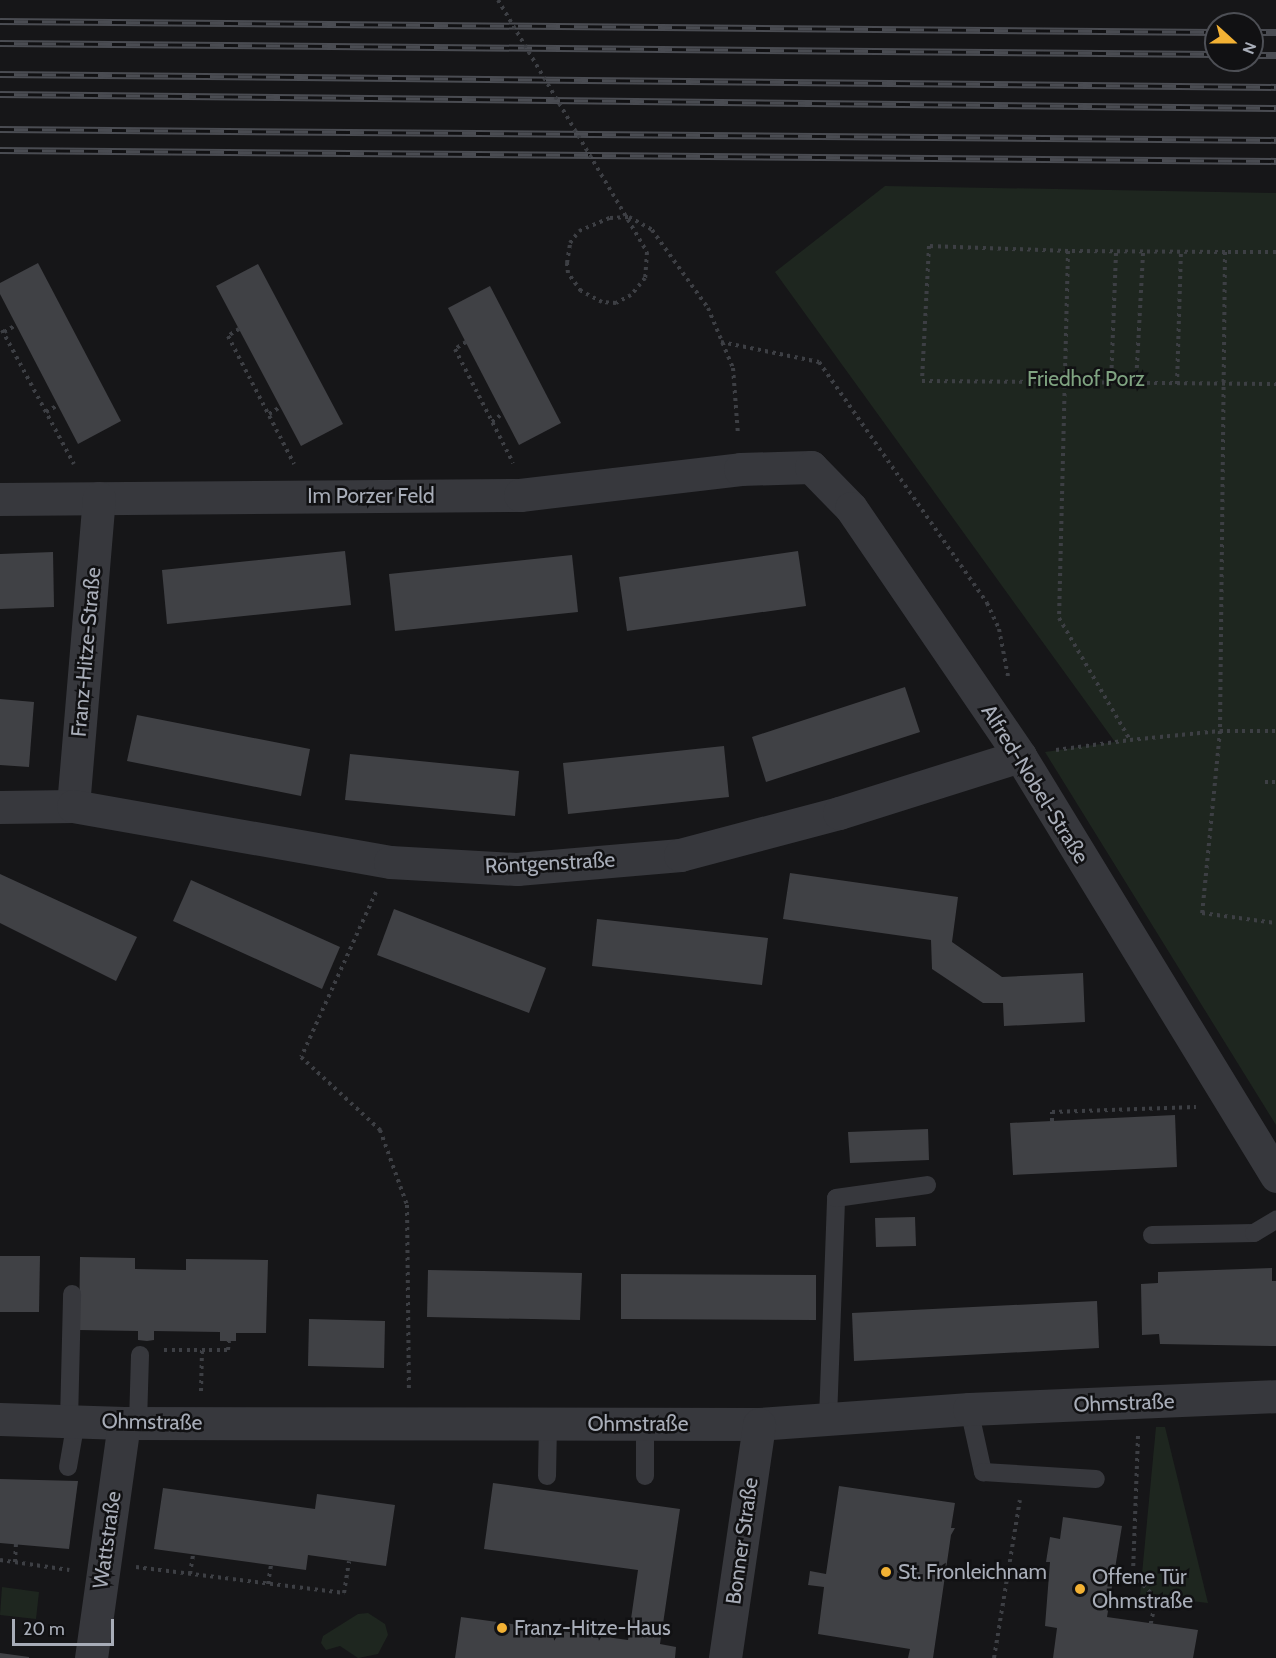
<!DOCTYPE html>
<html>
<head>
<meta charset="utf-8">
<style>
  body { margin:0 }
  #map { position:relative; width:1276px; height:1658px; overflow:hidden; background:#161618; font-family:Cabin,sans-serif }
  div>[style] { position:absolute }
  .green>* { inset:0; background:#1e261f }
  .building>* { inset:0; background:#404145 }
  .path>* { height:4px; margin-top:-2px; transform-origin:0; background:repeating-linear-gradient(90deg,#3d3f44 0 3px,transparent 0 7.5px) }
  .lane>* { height:18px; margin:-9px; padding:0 9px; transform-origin:9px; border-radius:9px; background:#37383d }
  .street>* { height:33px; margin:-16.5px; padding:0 16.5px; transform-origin:16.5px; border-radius:16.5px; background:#37383d }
  .rail>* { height:7px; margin-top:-3.5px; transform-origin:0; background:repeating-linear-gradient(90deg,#111113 0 14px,#4a4c52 0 28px); box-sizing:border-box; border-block:2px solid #4a4c52 }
  .path-bridge>* { height:4px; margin-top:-2px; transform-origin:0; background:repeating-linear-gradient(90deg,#3d3f44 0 3px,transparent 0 7.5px) }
  .dots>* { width:16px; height:16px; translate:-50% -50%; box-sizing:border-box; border:3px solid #111113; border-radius:50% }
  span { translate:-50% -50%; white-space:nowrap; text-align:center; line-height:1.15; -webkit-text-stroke:5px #111113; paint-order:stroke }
  .park-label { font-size:21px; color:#7fa381 }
  .street-label { font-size:21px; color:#a8adb8 }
  .poi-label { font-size:21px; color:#a8adb8 }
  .left { translate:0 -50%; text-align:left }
  .north { position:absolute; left:1204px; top:12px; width:60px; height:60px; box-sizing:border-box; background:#111113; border:2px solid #4d4f55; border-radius:50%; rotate:111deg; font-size:16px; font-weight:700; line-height:24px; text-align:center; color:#a8adb8 }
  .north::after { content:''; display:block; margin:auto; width:21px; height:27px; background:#f2b134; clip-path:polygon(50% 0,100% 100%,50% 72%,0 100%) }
  .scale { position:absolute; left:12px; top:1619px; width:102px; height:27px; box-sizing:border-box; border:3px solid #a8adb8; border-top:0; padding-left:8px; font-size:18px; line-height:21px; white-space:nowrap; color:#a8adb8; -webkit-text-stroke:4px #111113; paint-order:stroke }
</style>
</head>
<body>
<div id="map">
  <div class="green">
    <i style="clip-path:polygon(885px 186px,1276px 193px,1276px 1125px,1045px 752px,1115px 742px,775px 272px)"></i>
    <i style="clip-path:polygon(1156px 1427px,1165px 1427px,1208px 1603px,1140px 1595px)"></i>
    <i style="clip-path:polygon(2px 1587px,39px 1592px,36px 1619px,0 1615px)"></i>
    <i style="clip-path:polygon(368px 1613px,385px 1624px,388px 1635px,378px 1654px,358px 1658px,340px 1646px,326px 1650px,321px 1643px,323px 1636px,358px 1614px)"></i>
  </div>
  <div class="building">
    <i style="clip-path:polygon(38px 263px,121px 421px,78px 444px,0 294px,0 283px)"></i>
    <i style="clip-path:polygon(258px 264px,343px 424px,301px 446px,216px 286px)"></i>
    <i style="clip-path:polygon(490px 286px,561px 423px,519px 445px,448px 308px)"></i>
    <i style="clip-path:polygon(345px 551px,351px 605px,167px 624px,162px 570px)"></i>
    <i style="clip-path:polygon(798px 551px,806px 606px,627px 631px,619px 577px)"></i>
    <i style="clip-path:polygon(53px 552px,54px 607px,0 609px,0 554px)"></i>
    <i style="clip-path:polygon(572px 555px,578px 612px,395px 631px,389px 574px)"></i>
    <i style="clip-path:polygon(905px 687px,920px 732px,766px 782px,752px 737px)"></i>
    <i style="clip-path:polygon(0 699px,34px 702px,29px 767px,0 765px)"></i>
    <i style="clip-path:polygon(137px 715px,310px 749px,301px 796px,127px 761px)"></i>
    <i style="clip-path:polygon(724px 746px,729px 797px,568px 814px,563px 763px)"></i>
    <i style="clip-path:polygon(350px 754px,519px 771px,515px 816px,345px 800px)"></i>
    <i style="clip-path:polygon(790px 873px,958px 897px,952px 942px,1002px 977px,1083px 973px,1085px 1022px,1004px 1026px,1003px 1003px,983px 1003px,932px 969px,931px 940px,783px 919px)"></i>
    <i style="clip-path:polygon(0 874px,137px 937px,116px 981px,0 923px)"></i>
    <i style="clip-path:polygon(191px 880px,340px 947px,322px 989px,173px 921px)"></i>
    <i style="clip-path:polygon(394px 909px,546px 968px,529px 1013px,377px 955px)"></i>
    <i style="clip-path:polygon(597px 919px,768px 938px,762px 985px,592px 966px)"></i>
    <i style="clip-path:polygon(1175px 1115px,1177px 1167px,1013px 1175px,1010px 1123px)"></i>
    <i style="clip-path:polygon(928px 1129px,929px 1160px,850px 1163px,848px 1132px)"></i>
    <i style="clip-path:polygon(915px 1217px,916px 1246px,876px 1247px,875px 1218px)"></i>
    <i style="clip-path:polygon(0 1256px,40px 1256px,39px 1312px,0 1312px)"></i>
    <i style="clip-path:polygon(80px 1257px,135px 1258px,135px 1269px,186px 1270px,186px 1259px,268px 1260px,266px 1333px,236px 1333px,236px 1341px,220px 1341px,220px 1332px,154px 1331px,154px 1340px,147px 1341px,138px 1340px,138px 1331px,79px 1330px)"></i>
    <i style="clip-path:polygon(1272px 1268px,1272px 1281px,1276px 1281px,1276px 1346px,1160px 1344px,1159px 1334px,1142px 1335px,1141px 1284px,1158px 1283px,1158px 1272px)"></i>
    <i style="clip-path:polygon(428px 1270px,582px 1273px,580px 1320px,427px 1317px)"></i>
    <i style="clip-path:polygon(621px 1274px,816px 1275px,816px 1320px,621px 1319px)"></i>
    <i style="clip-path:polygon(1097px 1301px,1099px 1348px,854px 1361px,852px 1313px)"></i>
    <i style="clip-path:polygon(309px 1319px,385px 1321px,384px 1368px,308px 1366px)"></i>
    <i style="clip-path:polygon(0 1479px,78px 1481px,69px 1549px,0 1543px)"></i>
    <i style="clip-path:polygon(493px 1483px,680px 1509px,660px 1644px,676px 1647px,675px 1658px,455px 1658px,461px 1617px,628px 1640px,638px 1570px,484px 1549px)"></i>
    <i style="clip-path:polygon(839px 1486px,955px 1503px,951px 1528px,955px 1528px,951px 1535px,933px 1658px,908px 1658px,910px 1649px,818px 1634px,824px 1587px,808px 1585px,809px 1579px,810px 1571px,826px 1574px)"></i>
    <i style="clip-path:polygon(163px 1488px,315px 1509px,317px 1494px,395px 1505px,386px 1566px,308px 1555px,306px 1570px,154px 1549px)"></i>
    <i style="clip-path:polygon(1063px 1517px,1122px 1526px,1107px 1617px,1198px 1630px,1193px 1658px,1053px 1658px,1057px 1628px,1045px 1626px,1050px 1562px,1046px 1562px,1050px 1537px,1060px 1539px)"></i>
    <i style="clip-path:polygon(0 1653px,29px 1657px,29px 1658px,0 1658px)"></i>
  </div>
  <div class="path">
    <i style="left:610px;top:218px;width:19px;rotate:-3deg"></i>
    <i style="left:629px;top:217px;width:26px;rotate:29deg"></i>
    <i style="left:652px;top:230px;width:96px;rotate:54.3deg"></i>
    <i style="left:708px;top:308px;width:65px;rotate:67.4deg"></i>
    <i style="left:733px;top:368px;width:67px;rotate:85.7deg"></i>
    <i style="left:1068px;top:251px;width:139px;rotate:-177.9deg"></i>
    <i style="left:929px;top:246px;width:135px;rotate:93deg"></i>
    <i style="left:922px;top:381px;width:354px;rotate:0.5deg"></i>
    <i style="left:1225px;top:252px;width:157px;rotate:-179.6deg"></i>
    <i style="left:1068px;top:251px;width:367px;rotate:91.4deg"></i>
    <i style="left:1059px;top:618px;width:141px;rotate:59.8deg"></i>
    <i style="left:1130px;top:740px;width:90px;rotate:-5.7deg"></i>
    <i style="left:1220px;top:731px;width:183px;rotate:95.6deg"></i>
    <i style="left:1202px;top:913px;width:75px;rotate:7.7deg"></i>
    <i style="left:1276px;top:252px;width:51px;rotate:180deg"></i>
    <i style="left:1225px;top:252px;width:479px;rotate:90.6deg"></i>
    <i style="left:1220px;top:731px;width:56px"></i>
    <i style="left:239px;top:329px;width:13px;rotate:148deg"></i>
    <i style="left:228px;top:336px;width:144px;rotate:62.7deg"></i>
    <i style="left:2px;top:330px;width:152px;rotate:61.8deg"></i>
    <i style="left:4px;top:332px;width:14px;rotate:-30deg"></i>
    <i style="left:466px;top:342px;width:13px;rotate:148deg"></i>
    <i style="left:455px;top:349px;width:128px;rotate:63deg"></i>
    <i style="left:721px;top:342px;width:100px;rotate:11.5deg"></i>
    <i style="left:819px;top:362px;width:294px;rotate:55.1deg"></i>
    <i style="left:987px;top:603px;width:29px;rotate:65deg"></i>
    <i style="left:999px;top:629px;width:48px;rotate:79.2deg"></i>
    <i style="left:1111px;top:383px;width:132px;rotate:-87.8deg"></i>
    <i style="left:1136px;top:383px;width:131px;rotate:-86.9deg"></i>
    <i style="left:1177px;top:384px;width:132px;rotate:-88.3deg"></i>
    <i style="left:46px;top:412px;width:14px;rotate:-30deg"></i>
    <i style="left:269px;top:414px;width:13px;rotate:-32deg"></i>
    <i style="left:492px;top:422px;width:14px;rotate:-39deg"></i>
    <i style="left:1056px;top:750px;width:75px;rotate:-7.7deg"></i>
    <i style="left:1265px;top:782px;width:11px"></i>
    <i style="left:376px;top:892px;width:181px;rotate:114.4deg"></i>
    <i style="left:301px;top:1057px;width:108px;rotate:42.7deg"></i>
    <i style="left:380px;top:1130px;width:80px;rotate:70.2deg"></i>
    <i style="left:407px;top:1205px;width:184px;rotate:89.4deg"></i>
    <i style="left:1052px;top:1121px;width:9px;rotate:-90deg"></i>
    <i style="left:1052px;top:1112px;width:144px;rotate:-2deg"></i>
    <i style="left:164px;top:1350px;width:64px"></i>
    <i style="left:228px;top:1350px;width:9px;rotate:-84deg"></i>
    <i style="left:201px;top:1391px;width:41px;rotate:-88.6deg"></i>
    <i style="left:1138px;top:1436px;width:138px;rotate:92.1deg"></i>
    <i style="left:1133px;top:1574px;width:34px;rotate:47deg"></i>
    <i style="left:1156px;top:1599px;width:25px;rotate:102deg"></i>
    <i style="left:0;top:1560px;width:70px;rotate:8.2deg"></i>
    <i style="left:15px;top:1562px;width:19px;rotate:-87deg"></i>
    <i style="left:136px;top:1567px;width:210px;rotate:7.1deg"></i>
    <i style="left:344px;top:1593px;width:32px;rotate:-81deg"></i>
    <i style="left:190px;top:1574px;width:20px;rotate:-81deg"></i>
    <i style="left:268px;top:1584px;width:19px;rotate:-81deg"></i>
    <i style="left:994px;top:1658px;width:160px;rotate:-80.7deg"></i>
  </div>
  <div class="lane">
    <i style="left:1152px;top:1235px;width:102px;rotate:-1.1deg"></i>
    <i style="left:1254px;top:1233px;width:26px;rotate:-31deg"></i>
    <i style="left:969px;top:1409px;width:65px;rotate:77.5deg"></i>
    <i style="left:983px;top:1472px;width:113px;rotate:3.5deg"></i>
    <i style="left:828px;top:1419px;width:221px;rotate:-87.9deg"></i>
    <i style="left:836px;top:1198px;width:92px;rotate:-8.1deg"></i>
    <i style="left:69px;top:1421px;width:127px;rotate:-88.6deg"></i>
    <i style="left:138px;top:1423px;width:68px;rotate:-88.3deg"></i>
    <i style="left:68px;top:1467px;width:47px;rotate:-80.1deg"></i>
    <i style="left:547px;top:1476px;width:52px;rotate:-88.9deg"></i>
    <i style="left:645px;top:1476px;width:52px;rotate:-90deg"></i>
  </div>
  <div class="street">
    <i style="left:0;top:499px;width:520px;rotate:-0.44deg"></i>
    <i style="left:520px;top:495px;width:222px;rotate:-6.7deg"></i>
    <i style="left:740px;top:469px;width:71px;rotate:-1.6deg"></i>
    <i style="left:811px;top:467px;width:57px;rotate:45.7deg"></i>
    <i style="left:851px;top:508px;width:300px;rotate:55.7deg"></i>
    <i style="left:1020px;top:756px;width:492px;rotate:58.6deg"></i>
    <i style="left:73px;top:806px;width:309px;rotate:-85.2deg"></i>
    <i style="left:0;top:807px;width:73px;rotate:-0.8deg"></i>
    <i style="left:73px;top:806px;width:322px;rotate:10deg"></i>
    <i style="left:390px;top:862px;width:127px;rotate:3.2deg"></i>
    <i style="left:517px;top:869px;width:164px;rotate:-4.9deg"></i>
    <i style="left:680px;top:855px;width:164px;rotate:-14.8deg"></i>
    <i style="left:839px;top:813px;width:190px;rotate:-17.5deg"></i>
    <i style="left:0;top:1419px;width:124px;rotate:1.8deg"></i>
    <i style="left:124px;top:1423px;width:635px;rotate:0.09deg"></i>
    <i style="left:759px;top:1424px;width:211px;rotate:-4.1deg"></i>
    <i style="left:969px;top:1409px;width:307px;rotate:-2.4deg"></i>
    <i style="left:91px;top:1658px;width:237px;rotate:-82deg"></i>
    <i style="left:725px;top:1658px;width:236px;rotate:-81.7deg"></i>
  </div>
  <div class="rail">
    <i style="left:0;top:21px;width:1216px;rotate:0.52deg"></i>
    <i style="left:1252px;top:32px;width:24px"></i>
    <i style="left:0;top:43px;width:1216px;rotate:0.52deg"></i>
    <i style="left:1252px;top:55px;width:24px"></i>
    <i style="left:0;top:74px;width:1276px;rotate:0.58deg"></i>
    <i style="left:0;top:94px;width:1276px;rotate:0.63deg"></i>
    <i style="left:0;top:129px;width:1276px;rotate:0.49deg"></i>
    <i style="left:0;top:150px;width:1276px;rotate:0.49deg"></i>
  </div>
  <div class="path-bridge">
    <i style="left:498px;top:0;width:293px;rotate:59.4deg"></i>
    <i style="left:647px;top:252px;width:26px;rotate:94deg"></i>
    <i style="left:645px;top:278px;width:22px;rotate:129deg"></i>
    <i style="left:631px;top:295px;width:17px;rotate:152deg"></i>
    <i style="left:616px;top:303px;width:14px;rotate:-176deg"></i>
    <i style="left:602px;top:302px;width:24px;rotate:-152deg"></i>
    <i style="left:581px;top:291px;width:22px;rotate:-126deg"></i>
    <i style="left:568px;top:273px;width:10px;rotate:-96deg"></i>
    <i style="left:567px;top:263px;width:20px;rotate:-81deg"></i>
    <i style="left:570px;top:243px;width:15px;rotate:-53deg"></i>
    <i style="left:579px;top:231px;width:34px;rotate:-23deg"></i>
  </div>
  <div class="dots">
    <i style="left:886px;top:1572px;background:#f2b134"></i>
    <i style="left:1080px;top:1589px;background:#f2b134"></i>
    <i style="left:502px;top:1628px;background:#f2b134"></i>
  </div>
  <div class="park-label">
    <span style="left:1086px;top:379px">Friedhof Porz</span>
  </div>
  <div class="street-label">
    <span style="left:371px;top:496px">Im Porzer Feld</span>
    <span style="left:86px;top:652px;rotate:-85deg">Franz-Hitze-Straße</span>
    <span style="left:1035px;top:784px;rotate:58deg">Alfred-Nobel-Straße</span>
    <span style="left:550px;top:863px;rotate:-3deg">Röntgenstraße</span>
    <span style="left:1124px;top:1403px;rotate:-2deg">Ohmstraße</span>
    <span style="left:152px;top:1422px;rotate:1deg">Ohmstraße</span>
    <span style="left:638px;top:1424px">Ohmstraße</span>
    <span style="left:107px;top:1540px;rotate:-82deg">Wattstraße</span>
    <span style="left:742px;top:1541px;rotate:-82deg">Bonner Straße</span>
  </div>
  <div class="poi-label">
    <span class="left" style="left:898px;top:1572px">St. Fronleichnam</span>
    <span class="left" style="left:1092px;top:1589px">Offene Tür<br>Ohmstraße</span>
    <span class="left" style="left:514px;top:1628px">Franz-Hitze-Haus</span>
  </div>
  <div class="north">N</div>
  <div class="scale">20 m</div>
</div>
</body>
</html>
